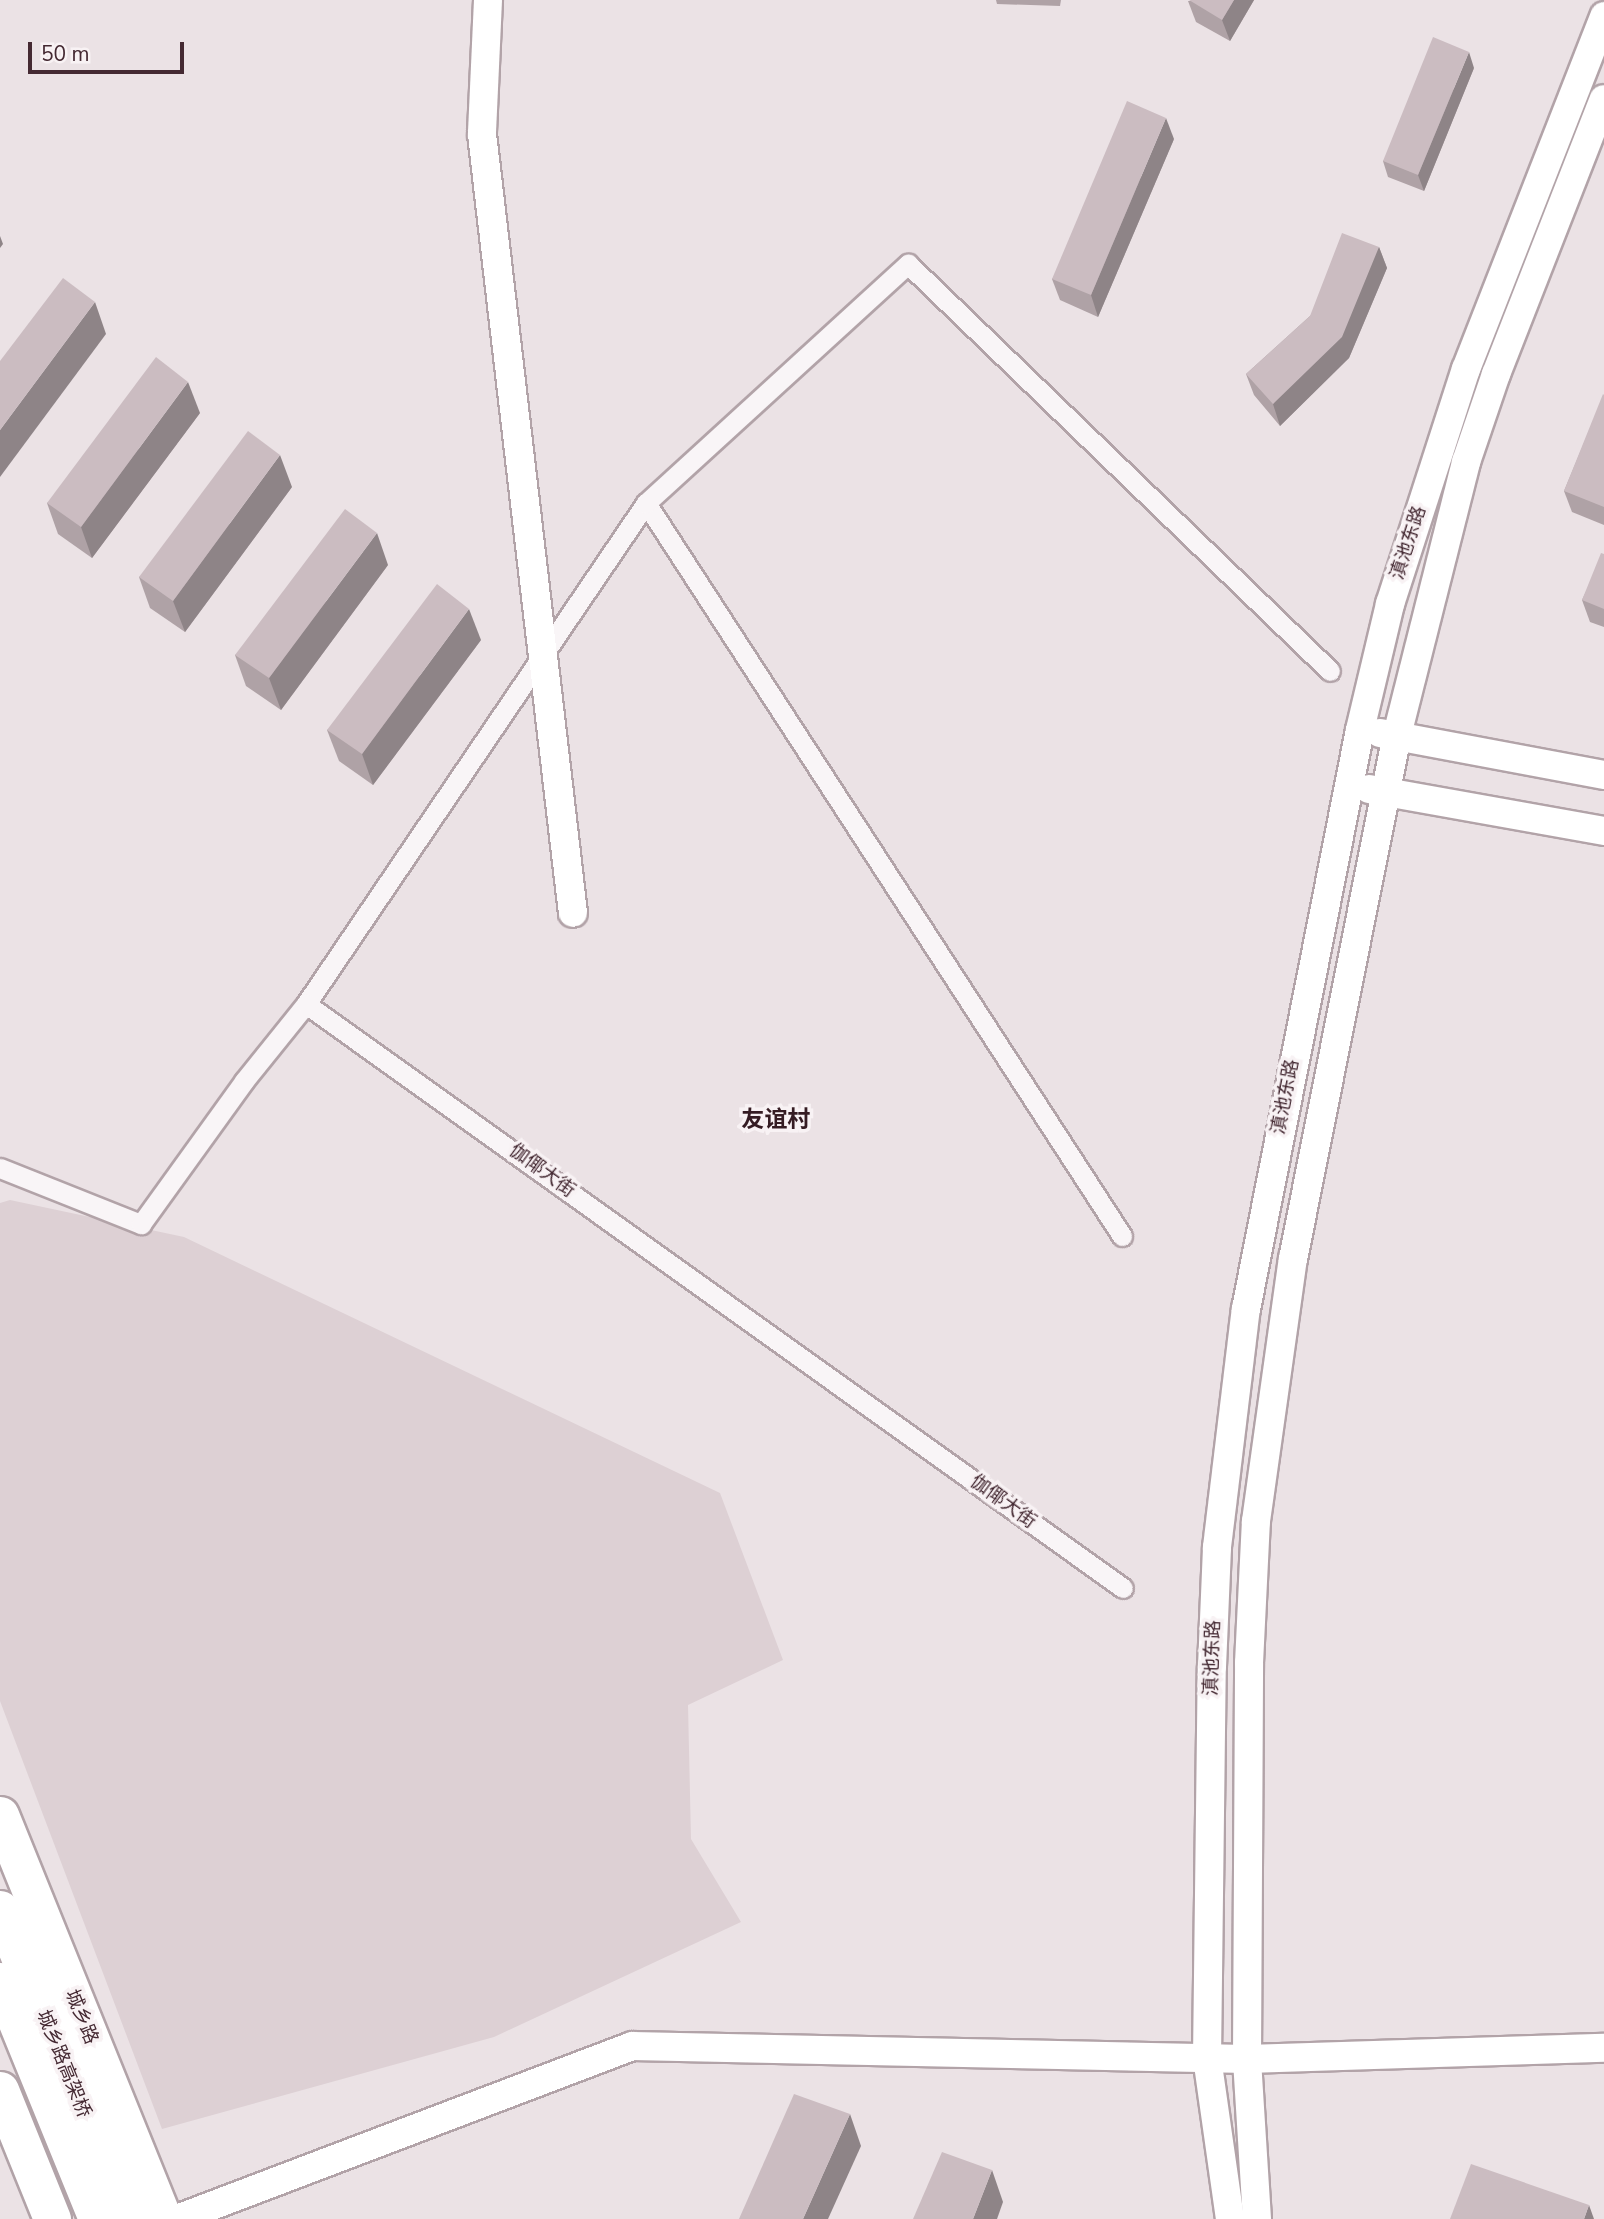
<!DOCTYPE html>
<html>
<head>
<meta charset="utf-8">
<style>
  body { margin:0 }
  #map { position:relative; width:1604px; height:2219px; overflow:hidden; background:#ebe2e5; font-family:"Nunito Sans","Noto Sans SC",sans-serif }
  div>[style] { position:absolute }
  .built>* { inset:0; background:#ddd0d4 }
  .roads { filter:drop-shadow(2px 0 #b2a3a8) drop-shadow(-2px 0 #b2a3a8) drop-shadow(0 2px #b2a3a8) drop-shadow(0 -2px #b2a3a8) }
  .street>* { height:19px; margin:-9.5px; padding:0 9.5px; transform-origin:9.5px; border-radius:9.5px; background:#f9f5f7 }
  .secondary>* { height:28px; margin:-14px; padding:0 14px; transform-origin:14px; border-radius:14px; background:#fff }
  .highway>* { height:37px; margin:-18.5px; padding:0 18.5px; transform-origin:18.5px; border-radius:18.5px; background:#fff }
  .wall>* { inset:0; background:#afa2a6 }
  .shaded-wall>* { inset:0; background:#8e8487 }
  .building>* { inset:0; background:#cbbcc1 }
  span { translate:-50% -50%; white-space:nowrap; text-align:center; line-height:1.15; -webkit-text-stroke:7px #f8f2f4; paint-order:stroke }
  .street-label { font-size:19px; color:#442932 }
  .quarter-label { font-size:23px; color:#351c23; font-weight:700 }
  .scale { position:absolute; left:28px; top:42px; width:156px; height:32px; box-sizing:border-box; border:4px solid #442932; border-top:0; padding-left:9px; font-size:21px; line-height:24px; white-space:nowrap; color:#442932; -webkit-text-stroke:5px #f8f2f4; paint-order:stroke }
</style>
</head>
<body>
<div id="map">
  <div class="built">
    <i style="clip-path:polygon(10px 1200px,184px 1237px,720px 1493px,783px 1660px,688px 1705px,691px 1839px,741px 1922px,494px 2037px,162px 2129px,0 1701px,0 1203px)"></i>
  </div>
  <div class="roads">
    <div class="street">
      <i style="left:646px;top:503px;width:874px;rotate:57deg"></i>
      <i style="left:306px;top:1004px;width:605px;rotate:-55.84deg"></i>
      <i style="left:646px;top:503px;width:355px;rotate:-42.4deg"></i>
      <i style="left:908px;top:264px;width:586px;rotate:43.96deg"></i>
      <i style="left:0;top:1168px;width:152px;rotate:21.7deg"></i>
      <i style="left:141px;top:1224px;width:176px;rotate:-54.2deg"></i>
      <i style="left:244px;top:1081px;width:99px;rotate:-51.2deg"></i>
      <i style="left:306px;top:1004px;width:1004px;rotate:35.56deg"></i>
    </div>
    <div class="secondary">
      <i style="left:488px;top:0;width:134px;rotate:92.6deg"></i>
      <i style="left:482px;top:134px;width:784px;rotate:83.34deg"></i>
      <i style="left:1380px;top:733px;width:228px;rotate:10.6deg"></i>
      <i style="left:1369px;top:789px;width:239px;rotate:10.1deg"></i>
      <i style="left:177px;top:2219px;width:487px;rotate:-20.8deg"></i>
      <i style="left:632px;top:2046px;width:615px;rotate:1.21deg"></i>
      <i style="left:1247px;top:2059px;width:357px;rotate:-1.8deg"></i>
      <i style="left:1230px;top:2219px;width:163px;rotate:-98.1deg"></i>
      <i style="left:1207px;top:2058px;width:391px;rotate:-89.3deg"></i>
      <i style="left:1212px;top:1667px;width:120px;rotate:-87.6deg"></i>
      <i style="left:1217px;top:1547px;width:240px;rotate:-83.1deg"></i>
      <i style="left:1246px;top:1309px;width:590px;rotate:-78.86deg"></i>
      <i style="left:1360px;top:730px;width:130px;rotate:-76.6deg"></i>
      <i style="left:1390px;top:604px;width:247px;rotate:-72.1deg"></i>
      <i style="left:1466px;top:369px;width:379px;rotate:-68.6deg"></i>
      <i style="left:1257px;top:2219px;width:160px;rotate:-93.6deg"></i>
      <i style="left:1247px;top:2059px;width:396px;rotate:-89.7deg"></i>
      <i style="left:1249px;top:1663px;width:142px;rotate:-87.2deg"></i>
      <i style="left:1256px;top:1521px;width:265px;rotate:-82deg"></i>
      <i style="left:1293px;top:1259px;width:534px;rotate:-78.77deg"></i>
      <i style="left:1397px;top:735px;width:282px;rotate:-75.8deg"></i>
      <i style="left:1466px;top:462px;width:93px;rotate:-71.2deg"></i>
      <i style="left:1496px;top:374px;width:295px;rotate:-68.6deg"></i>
    </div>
    <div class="highway">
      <i style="left:0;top:1815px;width:436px;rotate:68deg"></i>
      <i style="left:0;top:1909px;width:335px;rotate:67.9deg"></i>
      <i style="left:0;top:1981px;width:257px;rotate:67.8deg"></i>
      <i style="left:0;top:2090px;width:139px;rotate:68deg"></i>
    </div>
  </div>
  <div class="wall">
    <i style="clip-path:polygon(996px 0,1061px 0,1060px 6px,997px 4px)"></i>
    <i style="clip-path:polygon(1254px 0,1230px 41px,1196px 22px,1188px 1px)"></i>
    <i style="clip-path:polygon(1474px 68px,1424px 191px,1388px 177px,1383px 161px)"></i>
    <i style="clip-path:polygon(1174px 139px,1098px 317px,1060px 300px,1052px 279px)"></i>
    <i style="clip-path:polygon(1379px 247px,1387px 268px,1349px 358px,1280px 426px,1254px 395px,1246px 374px,1310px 316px)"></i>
    <i style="clip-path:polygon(1604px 395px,1604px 525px,1572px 512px,1564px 491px)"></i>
    <i style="clip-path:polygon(200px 413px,92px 558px,58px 534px,47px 503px)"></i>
    <i style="clip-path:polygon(292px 487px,185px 632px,150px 608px,139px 577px)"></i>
    <i style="clip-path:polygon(1604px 554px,1604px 627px,1590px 622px,1582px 600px)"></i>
    <i style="clip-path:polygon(388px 565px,281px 710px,246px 686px,235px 655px)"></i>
    <i style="clip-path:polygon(481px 640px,373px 785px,339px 761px,327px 730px)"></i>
  </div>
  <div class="shaded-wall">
    <i style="clip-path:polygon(1234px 0,1254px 0,1230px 41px,1222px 20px)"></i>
    <i style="clip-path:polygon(1469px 52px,1474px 68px,1424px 191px,1418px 175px)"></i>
    <i style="clip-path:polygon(1166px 118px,1174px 139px,1098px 317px,1091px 295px)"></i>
    <i style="clip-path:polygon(0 236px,3px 244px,0 248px)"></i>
    <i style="clip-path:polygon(1379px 247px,1387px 268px,1349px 358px,1280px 426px,1273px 404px)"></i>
    <i style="clip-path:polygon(95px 302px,106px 334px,0 477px,0 430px)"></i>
    <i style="clip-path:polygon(188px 382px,200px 413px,92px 558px,81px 527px)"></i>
    <i style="clip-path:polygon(280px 455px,292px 487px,185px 632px,173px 601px)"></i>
    <i style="clip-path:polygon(377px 533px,388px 565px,281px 710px,269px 678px)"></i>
    <i style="clip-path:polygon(469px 609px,481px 640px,373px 785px,362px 754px)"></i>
    <i style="clip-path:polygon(850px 2114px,861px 2146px,828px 2219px,803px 2219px)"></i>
    <i style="clip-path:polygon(992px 2170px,1003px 2202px,997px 2219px,973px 2219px)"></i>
    <i style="clip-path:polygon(1589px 2205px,1594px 2219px,1584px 2219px)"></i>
  </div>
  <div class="building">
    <i style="clip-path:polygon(1189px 0,1234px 0,1222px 20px)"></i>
    <i style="clip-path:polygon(1433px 37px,1469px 52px,1418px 175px,1383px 161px)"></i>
    <i style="clip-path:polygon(1127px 101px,1166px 118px,1091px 295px,1052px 279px)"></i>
    <i style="clip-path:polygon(1342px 233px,1379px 247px,1342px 337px,1273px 404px,1246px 374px,1310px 316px)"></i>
    <i style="clip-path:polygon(63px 278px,95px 302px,0 430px,0 361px)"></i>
    <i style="clip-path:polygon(156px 357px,188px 382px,81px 527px,47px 503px)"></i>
    <i style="clip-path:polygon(1603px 394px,1604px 395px,1604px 507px,1564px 491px)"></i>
    <i style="clip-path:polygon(248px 431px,280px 455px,173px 601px,139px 577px)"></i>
    <i style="clip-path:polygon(345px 509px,377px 533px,269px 678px,235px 655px)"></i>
    <i style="clip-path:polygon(1601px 553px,1604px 554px,1604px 609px,1582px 600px)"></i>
    <i style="clip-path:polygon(437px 584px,469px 609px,362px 754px,327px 730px)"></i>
    <i style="clip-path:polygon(794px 2094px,850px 2114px,803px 2219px,739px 2219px)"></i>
    <i style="clip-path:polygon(942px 2152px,992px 2170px,973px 2219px,913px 2219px)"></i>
    <i style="clip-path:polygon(1471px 2164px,1589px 2205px,1584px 2219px,1450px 2219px)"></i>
  </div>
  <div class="street-label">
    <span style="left:1409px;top:543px;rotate:-72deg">滇池东路</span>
    <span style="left:1286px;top:1097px;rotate:-79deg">滇池东路</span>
    <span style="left:542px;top:1171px;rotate:36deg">伽倻大街</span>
    <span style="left:1003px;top:1502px;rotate:36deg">伽倻大街</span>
    <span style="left:1213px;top:1658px;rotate:-88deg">滇池东路</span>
    <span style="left:81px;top:2017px;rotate:68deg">城乡路</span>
    <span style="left:63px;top:2064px;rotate:68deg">城乡路高架桥</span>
  </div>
  <div class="quarter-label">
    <span style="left:776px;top:1120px">友谊村</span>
  </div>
  <div class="scale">50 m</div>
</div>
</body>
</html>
